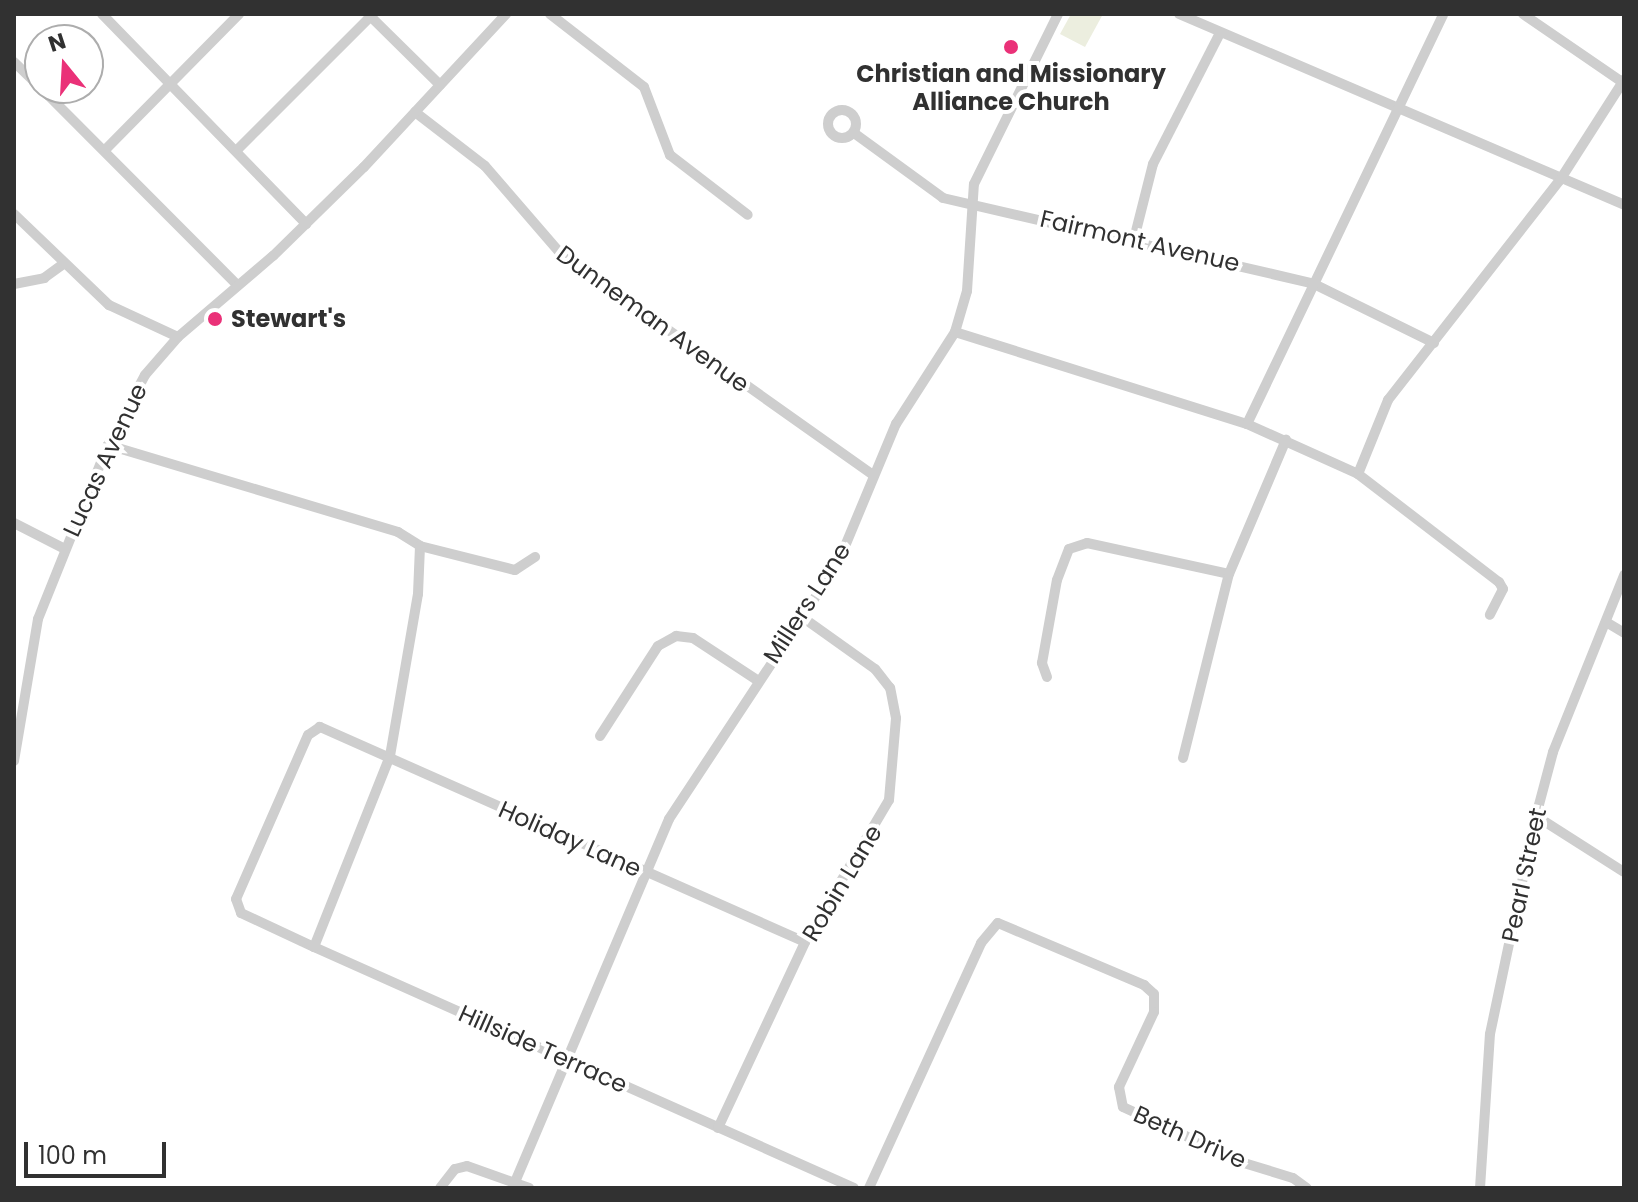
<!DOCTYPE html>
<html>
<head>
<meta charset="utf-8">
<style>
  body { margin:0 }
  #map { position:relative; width:1638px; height:1202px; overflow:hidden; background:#fff; font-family:Poppins,sans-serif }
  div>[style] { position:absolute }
  .green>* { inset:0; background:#eceedf }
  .minor>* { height:10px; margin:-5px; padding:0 5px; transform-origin:5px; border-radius:5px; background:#cecece }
  .minor>.ring { margin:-5px; padding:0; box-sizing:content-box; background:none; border:10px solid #cecece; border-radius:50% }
  .dots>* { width:22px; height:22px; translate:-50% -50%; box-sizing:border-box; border:4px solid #fff; border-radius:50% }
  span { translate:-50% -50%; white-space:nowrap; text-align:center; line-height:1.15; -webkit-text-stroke:8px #fff; paint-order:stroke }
  .poi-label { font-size:24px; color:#313131; font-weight:700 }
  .left { translate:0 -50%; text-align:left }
  .street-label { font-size:24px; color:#313131 }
  .frame { position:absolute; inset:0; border:16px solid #313131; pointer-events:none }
  .north { position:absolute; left:24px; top:24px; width:80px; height:80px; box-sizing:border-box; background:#fff; border:2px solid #adadad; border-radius:50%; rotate:342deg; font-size:22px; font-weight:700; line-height:32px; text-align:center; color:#313131 }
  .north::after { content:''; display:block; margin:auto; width:28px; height:36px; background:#ea3178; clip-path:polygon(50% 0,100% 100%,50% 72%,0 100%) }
  .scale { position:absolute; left:24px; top:1142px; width:142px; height:36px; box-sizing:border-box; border:4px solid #313131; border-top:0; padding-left:10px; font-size:24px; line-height:28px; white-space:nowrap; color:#313131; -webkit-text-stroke:6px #fff; paint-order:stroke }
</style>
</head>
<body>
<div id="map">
  <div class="green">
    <i style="clip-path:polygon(1071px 14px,1103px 14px,1085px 47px,1060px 34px)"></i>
  </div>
  <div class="minor">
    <i style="left:102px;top:14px;width:293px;rotate:45.8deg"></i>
    <i style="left:368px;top:14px;width:101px;rotate:44.6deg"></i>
    <i style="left:550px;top:14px;width:119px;rotate:37.8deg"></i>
    <i style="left:644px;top:87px;width:73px;rotate:69.1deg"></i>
    <i style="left:670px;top:155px;width:98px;rotate:37.6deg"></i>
    <i style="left:1179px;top:14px;width:484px;rotate:23.2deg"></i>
    <i style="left:1523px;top:14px;width:120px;rotate:34.5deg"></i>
    <i style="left:14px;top:62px;width:36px;rotate:44deg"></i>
    <i style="left:41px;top:88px;width:278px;rotate:45.1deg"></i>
    <i class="ring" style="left:828px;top:110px;width:18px;height:18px"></i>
    <i style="left:415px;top:112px;width:88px;rotate:37.6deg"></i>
    <i style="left:485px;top:166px;width:116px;rotate:49.2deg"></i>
    <i style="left:561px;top:254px;width:382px;rotate:35.3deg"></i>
    <i style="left:854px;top:133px;width:110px;rotate:36.1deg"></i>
    <i style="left:943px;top:198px;width:379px;rotate:13deg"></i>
    <i style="left:1312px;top:283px;width:136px;rotate:26.2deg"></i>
    <i style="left:238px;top:149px;width:191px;rotate:-45deg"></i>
    <i style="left:105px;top:150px;width:191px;rotate:-45.4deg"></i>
    <i style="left:14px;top:214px;width:132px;rotate:43.8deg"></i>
    <i style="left:109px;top:305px;width:76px;rotate:24.9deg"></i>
    <i style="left:1134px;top:239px;width:77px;rotate:-75.8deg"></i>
    <i style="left:1153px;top:164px;width:147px;rotate:-62.9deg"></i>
    <i style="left:14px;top:284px;width:31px;rotate:-11deg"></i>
    <i style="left:44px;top:278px;width:24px;rotate:-36deg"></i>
    <i style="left:955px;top:332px;width:306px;rotate:17.5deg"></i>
    <i style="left:1247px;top:424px;width:122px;rotate:24.2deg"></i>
    <i style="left:1358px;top:474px;width:178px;rotate:37.5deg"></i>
    <i style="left:1499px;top:582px;width:8px;rotate:60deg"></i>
    <i style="left:1503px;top:589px;width:29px;rotate:117deg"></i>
    <i style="left:1247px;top:424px;width:454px;rotate:-64.4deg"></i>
    <i style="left:108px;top:445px;width:303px;rotate:16.7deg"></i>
    <i style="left:398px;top:532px;width:26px;rotate:32deg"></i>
    <i style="left:420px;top:546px;width:98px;rotate:14.2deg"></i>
    <i style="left:515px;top:570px;width:24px;rotate:-33deg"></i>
    <i style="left:1358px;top:474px;width:80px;rotate:-67.9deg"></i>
    <i style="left:1388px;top:400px;width:279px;rotate:-52deg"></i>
    <i style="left:1560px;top:180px;width:119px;rotate:-57.4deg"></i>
    <i style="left:14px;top:523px;width:55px;rotate:27deg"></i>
    <i style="left:1606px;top:622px;width:21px;rotate:31deg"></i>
    <i style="left:1047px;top:677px;width:15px;rotate:-110deg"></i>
    <i style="left:1042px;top:663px;width:84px;rotate:-79.8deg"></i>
    <i style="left:1057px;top:580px;width:33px;rotate:-69deg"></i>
    <i style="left:1069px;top:549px;width:19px;rotate:-18deg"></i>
    <i style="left:1087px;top:543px;width:145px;rotate:12.3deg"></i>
    <i style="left:600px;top:736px;width:107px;rotate:-57.2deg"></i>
    <i style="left:658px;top:646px;width:21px;rotate:-29deg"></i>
    <i style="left:676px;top:636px;width:17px;rotate:7deg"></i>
    <i style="left:693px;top:638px;width:77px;rotate:33.3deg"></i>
    <i style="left:1183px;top:758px;width:190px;rotate:-76deg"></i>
    <i style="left:1229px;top:574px;width:146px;rotate:-67deg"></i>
    <i style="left:14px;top:761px;width:144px;rotate:-80.4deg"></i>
    <i style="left:38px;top:619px;width:188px;rotate:-68.1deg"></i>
    <i style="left:108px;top:445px;width:79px;rotate:-62.1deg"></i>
    <i style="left:145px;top:375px;width:50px;rotate:-49deg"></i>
    <i style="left:178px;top:337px;width:125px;rotate:-40.5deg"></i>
    <i style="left:273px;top:256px;width:127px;rotate:-44.4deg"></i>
    <i style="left:364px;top:167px;width:209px;rotate:-47.1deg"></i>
    <i style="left:1536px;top:816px;width:104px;rotate:32.5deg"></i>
    <i style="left:805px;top:942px;width:531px;rotate:-156.09deg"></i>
    <i style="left:320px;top:727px;width:14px;rotate:146deg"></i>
    <i style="left:308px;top:735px;width:179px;rotate:113.7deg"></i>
    <i style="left:236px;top:899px;width:15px;rotate:70deg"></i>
    <i style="left:241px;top:913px;width:81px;rotate:25deg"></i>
    <i style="left:314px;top:947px;width:591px;rotate:24.05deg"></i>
    <i style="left:314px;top:947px;width:206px;rotate:-68.3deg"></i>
    <i style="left:390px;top:756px;width:164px;rotate:-80.2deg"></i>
    <i style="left:418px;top:594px;width:48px;rotate:-87.6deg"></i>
    <i style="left:718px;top:1128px;width:205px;rotate:-64.9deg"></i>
    <i style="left:805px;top:942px;width:165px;rotate:-59.4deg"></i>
    <i style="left:889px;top:800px;width:82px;rotate:-85.1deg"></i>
    <i style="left:896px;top:718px;width:31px;rotate:-101deg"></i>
    <i style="left:890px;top:688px;width:24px;rotate:-128deg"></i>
    <i style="left:875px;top:669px;width:90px;rotate:-144.5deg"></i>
    <i style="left:515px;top:1182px;width:394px;rotate:-67deg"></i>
    <i style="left:669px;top:819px;width:307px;rotate:-56.6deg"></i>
    <i style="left:838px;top:563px;width:151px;rotate:-67.4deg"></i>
    <i style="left:896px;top:424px;width:109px;rotate:-57.3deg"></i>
    <i style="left:955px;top:332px;width:43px;rotate:-73.7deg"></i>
    <i style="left:967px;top:291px;width:107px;rotate:-86.3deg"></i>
    <i style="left:974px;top:184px;width:190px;rotate:-63.7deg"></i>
    <i style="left:440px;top:1188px;width:24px;rotate:-52deg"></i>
    <i style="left:455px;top:1169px;width:12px;rotate:-14deg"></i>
    <i style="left:467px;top:1166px;width:66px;rotate:19.5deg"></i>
    <i style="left:869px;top:1188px;width:269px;rotate:-65.4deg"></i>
    <i style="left:981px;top:943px;width:26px;rotate:-50deg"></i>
    <i style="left:998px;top:923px;width:159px;rotate:23deg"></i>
    <i style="left:1144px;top:985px;width:13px;rotate:42deg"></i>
    <i style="left:1154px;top:994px;width:18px;rotate:90deg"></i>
    <i style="left:1154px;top:1012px;width:83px;rotate:115deg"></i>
    <i style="left:1119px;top:1087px;width:20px;rotate:79deg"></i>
    <i style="left:1123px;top:1107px;width:133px;rotate:24.8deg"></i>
    <i style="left:1244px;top:1163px;width:51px;rotate:17deg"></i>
    <i style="left:1293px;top:1178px;width:17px;rotate:36deg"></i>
    <i style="left:1480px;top:1188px;width:154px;rotate:-86.3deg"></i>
    <i style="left:1490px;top:1034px;width:223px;rotate:-78.1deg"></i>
    <i style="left:1536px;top:816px;width:66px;rotate:-75.1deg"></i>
    <i style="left:1553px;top:752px;width:191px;rotate:-68.1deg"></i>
  </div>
  <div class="dots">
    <i style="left:1011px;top:47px;background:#ea3178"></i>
    <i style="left:215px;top:319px;background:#ea3178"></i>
  </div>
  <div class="poi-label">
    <span style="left:1011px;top:88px">Christian and Missionary<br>Alliance Church</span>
    <span class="left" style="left:231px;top:319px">Stewart's</span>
  </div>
  <div class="street-label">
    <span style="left:1140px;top:241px;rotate:13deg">Fairmont Avenue</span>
    <span style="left:653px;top:319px;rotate:36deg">Dunneman Avenue</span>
    <span style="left:105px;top:460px;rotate:-65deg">Lucas Avenue</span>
    <span style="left:807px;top:603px;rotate:-57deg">Millers Lane</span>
    <span style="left:570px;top:839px;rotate:24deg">Holiday Lane</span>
    <span style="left:1524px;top:875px;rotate:-78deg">Pearl Street</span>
    <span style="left:842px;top:883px;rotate:-59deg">Robin Lane</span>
    <span style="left:543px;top:1049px;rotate:24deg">Hillside Terrace</span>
    <span style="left:1190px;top:1137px;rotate:24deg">Beth Drive</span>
  </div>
  <div class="frame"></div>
  <div class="north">N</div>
  <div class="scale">100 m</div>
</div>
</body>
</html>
